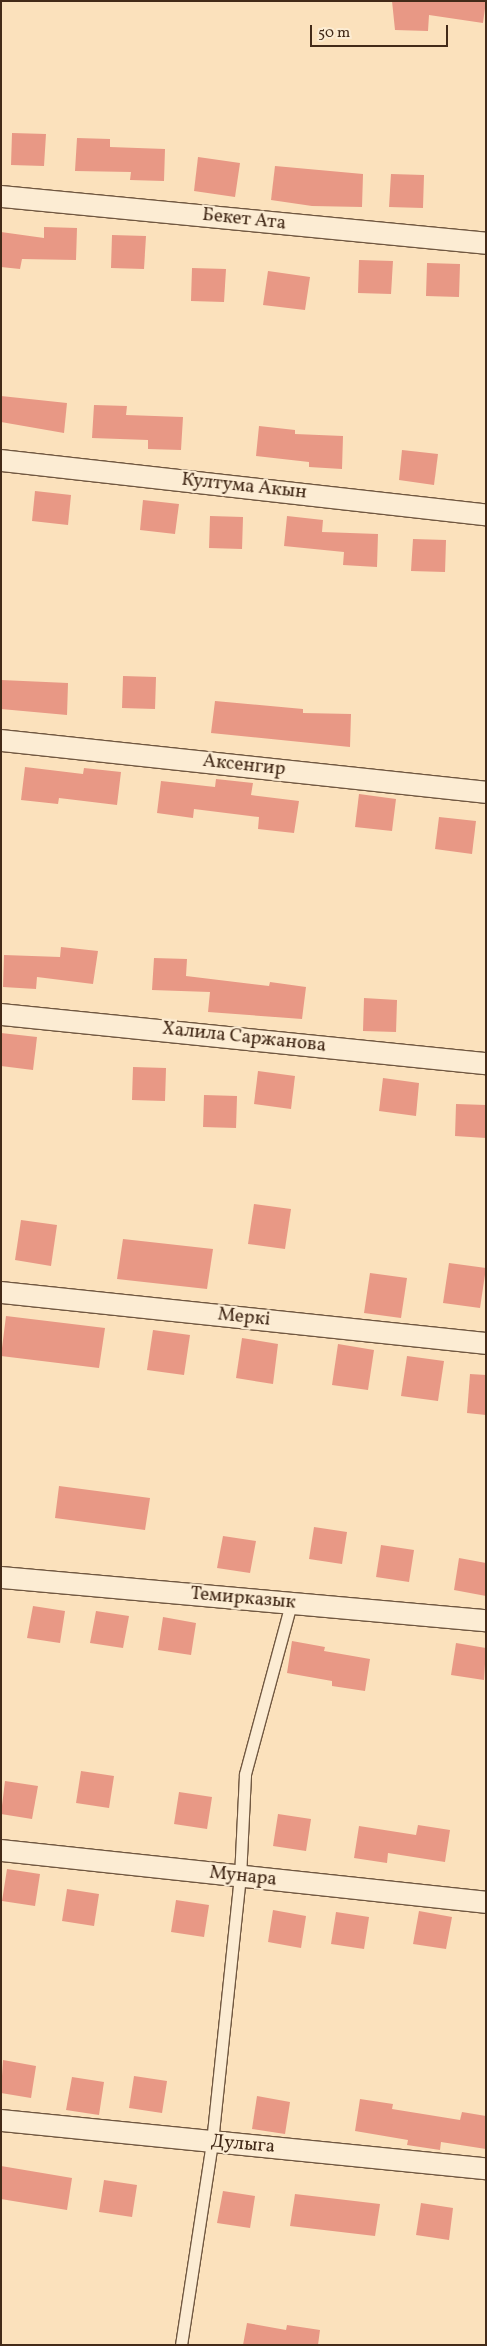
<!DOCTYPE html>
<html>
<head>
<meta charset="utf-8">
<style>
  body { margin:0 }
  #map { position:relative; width:487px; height:2346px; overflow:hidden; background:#fbe1bc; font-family:Vollkorn,serif }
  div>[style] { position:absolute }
  .building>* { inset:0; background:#e89885 }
  .roads { filter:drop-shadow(1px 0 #715841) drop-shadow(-1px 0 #715841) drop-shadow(0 1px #715841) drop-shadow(0 -1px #715841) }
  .service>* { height:11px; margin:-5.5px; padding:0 5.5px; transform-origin:5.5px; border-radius:5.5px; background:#fcecd3 }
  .minor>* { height:21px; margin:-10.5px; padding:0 10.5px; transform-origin:10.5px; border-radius:10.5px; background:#fcecd3 }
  span { translate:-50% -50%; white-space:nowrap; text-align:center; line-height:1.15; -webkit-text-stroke:4.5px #fcecd3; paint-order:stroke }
  .street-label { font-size:19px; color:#432a18 }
  .frame { position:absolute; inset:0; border:2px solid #432a18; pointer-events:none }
  .scale { position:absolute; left:310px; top:25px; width:138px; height:22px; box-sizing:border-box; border:2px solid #432a18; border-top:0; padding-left:6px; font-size:15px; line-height:18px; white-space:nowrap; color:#432a18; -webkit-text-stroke:4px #fcecd3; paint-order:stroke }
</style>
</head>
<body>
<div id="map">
  <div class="building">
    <i style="clip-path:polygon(392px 1px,486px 1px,483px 23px,429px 15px,428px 31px,395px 30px)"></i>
    <i style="clip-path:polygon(12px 133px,46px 134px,44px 166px,11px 165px)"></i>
    <i style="clip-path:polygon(77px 138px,110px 139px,110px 147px,165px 149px,164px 181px,130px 180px,131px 172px,75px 171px)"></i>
    <i style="clip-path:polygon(198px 157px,240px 163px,235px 197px,194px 191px)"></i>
    <i style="clip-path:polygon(275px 166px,363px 174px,362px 207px,312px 206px,271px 200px)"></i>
    <i style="clip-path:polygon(391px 174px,424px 175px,423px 208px,389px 207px)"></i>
    <i style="clip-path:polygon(44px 227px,77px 228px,76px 260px,22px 259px,20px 269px,1px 267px,1px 232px,44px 238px)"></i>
    <i style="clip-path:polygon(112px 235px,146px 236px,144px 269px,111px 268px)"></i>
    <i style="clip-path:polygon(359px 260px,393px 261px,391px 294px,358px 293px)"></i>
    <i style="clip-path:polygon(427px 263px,460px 264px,459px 297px,426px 296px)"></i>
    <i style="clip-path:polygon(192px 268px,226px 269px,224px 302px,191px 301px)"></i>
    <i style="clip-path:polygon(268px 271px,310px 277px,305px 310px,263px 305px)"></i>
    <i style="clip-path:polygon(1px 396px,67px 403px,64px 433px,1px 422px)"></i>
    <i style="clip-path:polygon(94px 405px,127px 406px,126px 415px,183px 417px,181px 450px,148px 449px,148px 440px,92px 438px)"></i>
    <i style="clip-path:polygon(259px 426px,295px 430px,295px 434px,343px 436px,342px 469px,309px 467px,309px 462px,256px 456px)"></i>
    <i style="clip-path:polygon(402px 450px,438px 454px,434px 485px,399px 480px)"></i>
    <i style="clip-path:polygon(35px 491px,71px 495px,68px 525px,32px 521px)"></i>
    <i style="clip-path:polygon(143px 500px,179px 504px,175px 534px,140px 530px)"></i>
    <i style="clip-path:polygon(210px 516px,243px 517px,242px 549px,209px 548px)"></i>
    <i style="clip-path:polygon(287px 516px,323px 520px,322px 532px,378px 534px,377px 567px,343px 565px,344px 552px,284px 546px)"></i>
    <i style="clip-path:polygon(413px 539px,446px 540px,445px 572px,411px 571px)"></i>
    <i style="clip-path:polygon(123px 676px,156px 677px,155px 709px,122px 708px)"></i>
    <i style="clip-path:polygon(1px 680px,68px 683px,67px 715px,1px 709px)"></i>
    <i style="clip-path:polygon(215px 701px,303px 709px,303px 713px,351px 714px,350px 747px,211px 733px)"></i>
    <i style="clip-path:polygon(25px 767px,83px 774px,84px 768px,121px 772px,117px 805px,59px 798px,58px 804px,21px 800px)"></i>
    <i style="clip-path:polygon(216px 779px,253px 783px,251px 795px,299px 801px,294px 833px,258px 829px,259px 817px,194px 809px,193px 818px,157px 813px,161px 781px,215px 787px)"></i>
    <i style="clip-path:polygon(359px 794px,396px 799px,392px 831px,355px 827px)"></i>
    <i style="clip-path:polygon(439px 817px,476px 821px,472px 854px,435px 849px)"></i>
    <i style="clip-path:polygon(61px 947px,98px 951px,93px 984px,37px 977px,36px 989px,3px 987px,4px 955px,60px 957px)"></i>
    <i style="clip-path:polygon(154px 958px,187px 959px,186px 976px,269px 986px,270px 982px,306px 987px,302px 1019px,208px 1012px,210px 992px,152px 990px)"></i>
    <i style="clip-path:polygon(364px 998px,397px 1000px,396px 1032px,363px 1031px)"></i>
    <i style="clip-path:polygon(1px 1033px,37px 1037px,33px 1070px,1px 1066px)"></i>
    <i style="clip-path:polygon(133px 1067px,166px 1068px,165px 1101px,132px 1100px)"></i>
    <i style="clip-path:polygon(258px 1071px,295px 1076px,291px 1109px,254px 1104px)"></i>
    <i style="clip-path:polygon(383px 1078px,419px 1083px,416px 1116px,379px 1111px)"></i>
    <i style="clip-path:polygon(204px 1095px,237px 1096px,236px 1128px,203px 1127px)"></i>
    <i style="clip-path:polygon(456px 1104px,486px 1105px,486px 1138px,455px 1136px)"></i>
    <i style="clip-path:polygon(254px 1204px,291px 1209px,285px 1249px,248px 1244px)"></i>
    <i style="clip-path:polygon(21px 1220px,57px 1225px,51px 1266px,15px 1260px)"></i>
    <i style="clip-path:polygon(123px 1239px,213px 1249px,207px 1289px,117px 1279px)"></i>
    <i style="clip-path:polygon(449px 1263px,486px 1268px,480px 1308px,443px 1303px)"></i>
    <i style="clip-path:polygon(370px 1273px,407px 1278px,401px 1318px,364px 1313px)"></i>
    <i style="clip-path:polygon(6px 1316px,105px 1328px,99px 1368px,1px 1356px)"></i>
    <i style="clip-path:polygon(153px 1330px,190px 1335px,184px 1375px,147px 1370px)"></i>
    <i style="clip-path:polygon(242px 1338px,278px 1344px,273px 1384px,236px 1378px)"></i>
    <i style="clip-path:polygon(338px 1344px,374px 1350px,368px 1390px,332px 1385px)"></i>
    <i style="clip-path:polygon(407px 1356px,444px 1361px,438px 1401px,401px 1396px)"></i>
    <i style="clip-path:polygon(470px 1374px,486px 1375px,486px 1415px,467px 1413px)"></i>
    <i style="clip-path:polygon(59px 1486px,150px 1498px,145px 1530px,55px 1518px)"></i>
    <i style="clip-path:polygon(314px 1527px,347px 1532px,342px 1564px,309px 1559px)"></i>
    <i style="clip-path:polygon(223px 1536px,256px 1541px,250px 1573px,217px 1568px)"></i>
    <i style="clip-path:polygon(381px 1545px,414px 1550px,409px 1582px,376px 1577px)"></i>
    <i style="clip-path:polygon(459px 1558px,486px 1563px,486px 1596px,454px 1590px)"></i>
    <i style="clip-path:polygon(33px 1606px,65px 1611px,60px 1643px,27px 1638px)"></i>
    <i style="clip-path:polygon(96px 1611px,129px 1616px,123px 1648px,90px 1643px)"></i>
    <i style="clip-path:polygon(163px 1617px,196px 1623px,191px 1655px,158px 1650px)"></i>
    <i style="clip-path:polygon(292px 1641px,325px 1647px,324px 1651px,370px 1659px,365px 1691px,332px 1686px,332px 1681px,287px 1673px)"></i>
    <i style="clip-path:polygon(456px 1643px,486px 1648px,484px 1680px,451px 1675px)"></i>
    <i style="clip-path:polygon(81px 1771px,114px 1776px,109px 1808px,76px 1803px)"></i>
    <i style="clip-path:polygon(5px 1781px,38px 1786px,32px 1819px,1px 1814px)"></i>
    <i style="clip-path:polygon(179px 1792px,212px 1797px,207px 1829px,174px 1824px)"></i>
    <i style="clip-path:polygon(278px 1814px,311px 1819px,306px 1851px,273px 1846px)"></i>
    <i style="clip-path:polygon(418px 1825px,450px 1830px,445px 1862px,388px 1853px,387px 1863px,354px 1858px,359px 1826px,416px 1835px)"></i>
    <i style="clip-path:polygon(7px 1869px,40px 1874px,35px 1906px,2px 1901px)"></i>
    <i style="clip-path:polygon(67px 1889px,99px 1894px,94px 1926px,62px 1921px)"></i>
    <i style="clip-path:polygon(176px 1900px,209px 1905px,204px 1937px,171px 1932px)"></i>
    <i style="clip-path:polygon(273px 1910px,306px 1916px,301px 1948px,268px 1942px)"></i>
    <i style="clip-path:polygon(419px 1911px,452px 1917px,446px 1949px,413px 1944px)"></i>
    <i style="clip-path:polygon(336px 1912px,369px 1917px,364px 1949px,331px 1944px)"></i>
    <i style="clip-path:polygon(3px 2060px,36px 2066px,31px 2098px,1px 2093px)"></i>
    <i style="clip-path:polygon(134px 2076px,167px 2081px,162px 2113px,129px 2108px)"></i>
    <i style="clip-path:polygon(72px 2077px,104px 2082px,99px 2115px,66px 2110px)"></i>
    <i style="clip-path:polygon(257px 2096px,290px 2102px,285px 2134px,252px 2129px)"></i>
    <i style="clip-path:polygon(360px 2099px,393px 2104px,392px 2109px,460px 2120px,462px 2112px,486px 2116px,486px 2149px,441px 2142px,440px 2150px,407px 2145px,408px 2140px,355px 2131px)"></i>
    <i style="clip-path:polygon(1px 2166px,72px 2178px,67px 2210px,1px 2199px)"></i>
    <i style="clip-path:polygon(104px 2180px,137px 2185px,132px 2217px,99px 2212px)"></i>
    <i style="clip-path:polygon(223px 2191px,255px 2196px,250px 2228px,217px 2223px)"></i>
    <i style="clip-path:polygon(295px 2194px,380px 2204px,375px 2236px,290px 2226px)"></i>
    <i style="clip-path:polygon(421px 2203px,453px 2208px,449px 2240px,416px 2235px)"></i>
    <i style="clip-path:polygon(247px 2323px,286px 2330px,287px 2325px,320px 2330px,318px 2345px,243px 2345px)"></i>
  </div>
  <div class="roads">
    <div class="service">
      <i style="left:181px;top:2345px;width:205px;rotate:-81.3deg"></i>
      <i style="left:212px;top:2142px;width:266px;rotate:-84deg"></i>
      <i style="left:240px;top:1877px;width:103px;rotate:-87.2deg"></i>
      <i style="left:245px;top:1774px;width:177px;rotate:-74.9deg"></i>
    </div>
    <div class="minor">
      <i style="left:1px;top:196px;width:487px;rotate:5.5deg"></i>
      <i style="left:1px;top:460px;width:488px;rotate:6.4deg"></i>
      <i style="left:1px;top:740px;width:488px;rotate:6.1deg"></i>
      <i style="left:1px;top:1014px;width:487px;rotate:5.8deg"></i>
      <i style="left:1px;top:1292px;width:488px;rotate:6deg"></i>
      <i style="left:1px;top:1577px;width:487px;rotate:5.1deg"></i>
      <i style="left:1px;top:1850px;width:488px;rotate:6.1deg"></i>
      <i style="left:1px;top:2120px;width:487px;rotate:5.7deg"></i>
    </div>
  </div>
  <div class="street-label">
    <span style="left:244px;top:220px;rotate:6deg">Бекет Ата</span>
    <span style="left:244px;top:487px;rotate:6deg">Култума Акын</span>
    <span style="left:244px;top:766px;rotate:6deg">Аксенгир</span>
    <span style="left:244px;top:1038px;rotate:6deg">Халила Саржанова</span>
    <span style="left:244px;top:1318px;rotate:6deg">Меркі</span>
    <span style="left:243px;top:1599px;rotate:5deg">Темирказык</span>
    <span style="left:243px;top:1877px;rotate:6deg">Мунара</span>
    <span style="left:243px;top:2145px;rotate:5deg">Дулыга</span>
  </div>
  <div class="frame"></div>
  <div class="scale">50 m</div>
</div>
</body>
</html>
